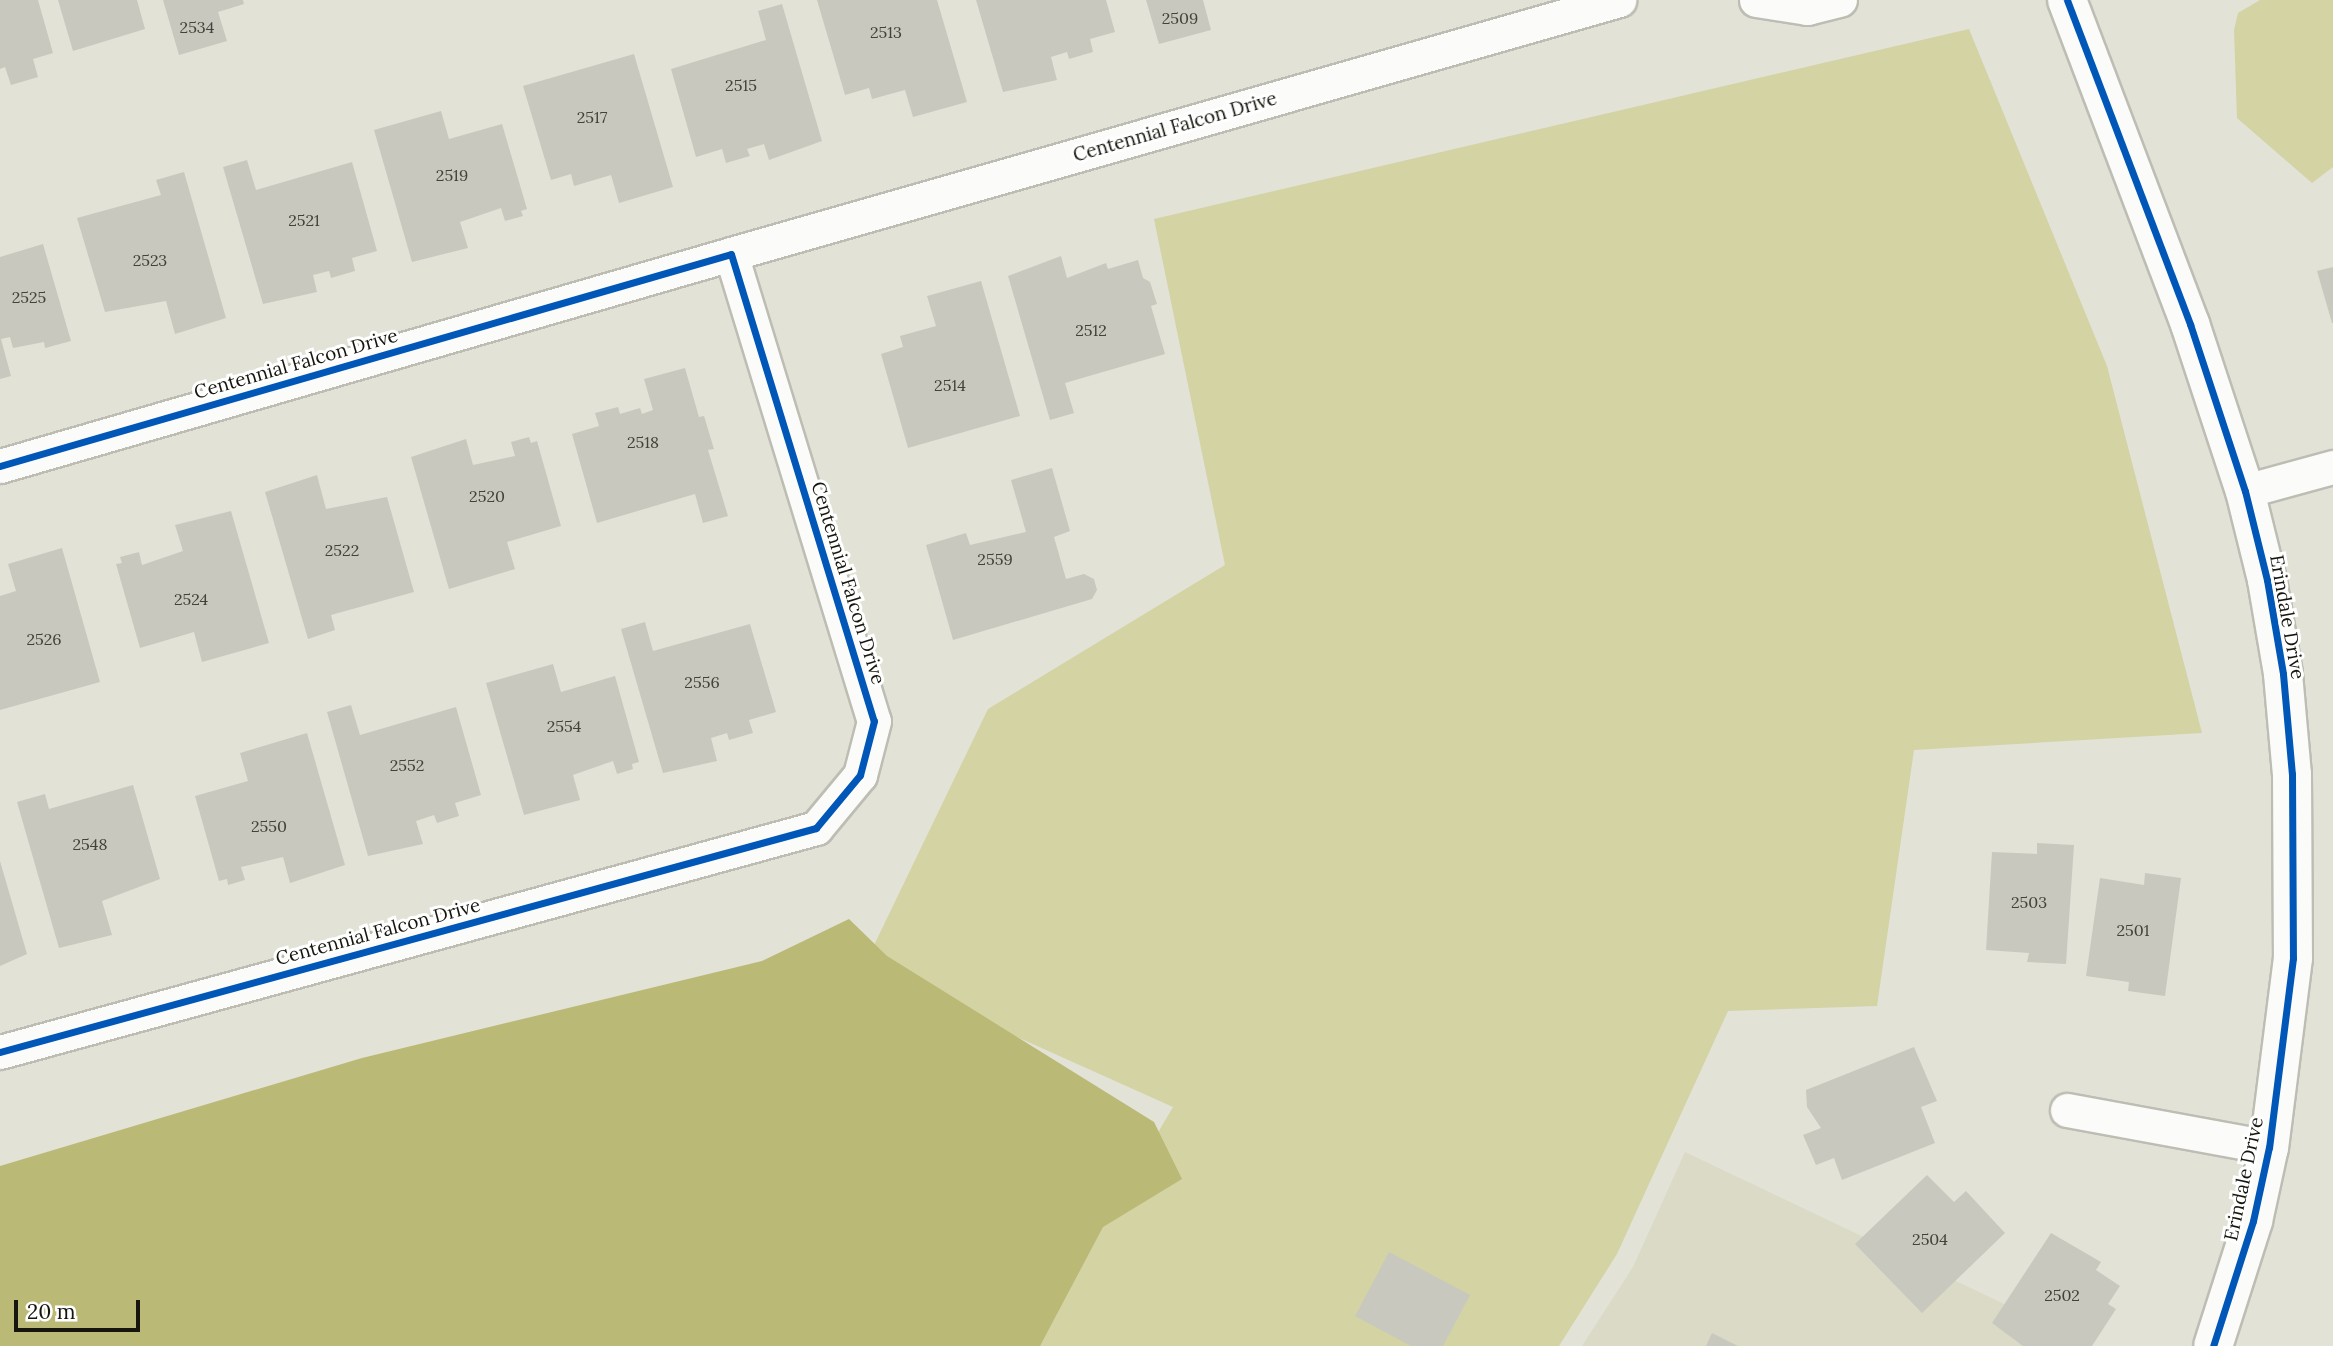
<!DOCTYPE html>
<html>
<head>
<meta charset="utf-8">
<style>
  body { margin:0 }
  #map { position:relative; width:2333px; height:1346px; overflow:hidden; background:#e2e2d7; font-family:Lora,serif }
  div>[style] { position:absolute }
  .built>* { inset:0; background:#dadac6 }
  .green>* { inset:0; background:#d3d3a4 }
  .water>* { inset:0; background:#bab976 }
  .building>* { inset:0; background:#c8c8bf }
  .roads { filter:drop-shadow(2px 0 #bdbdb4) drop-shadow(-2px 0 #bdbdb4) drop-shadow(0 2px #bdbdb4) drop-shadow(0 -2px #bdbdb4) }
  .street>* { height:33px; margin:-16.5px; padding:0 16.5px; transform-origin:16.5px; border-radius:16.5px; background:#fbfbf9 }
  .secondary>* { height:38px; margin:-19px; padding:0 19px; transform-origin:19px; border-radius:19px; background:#fbfbf9 }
  .cycleway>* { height:7px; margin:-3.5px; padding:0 3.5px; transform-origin:3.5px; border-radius:3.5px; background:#0057b8 }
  span { translate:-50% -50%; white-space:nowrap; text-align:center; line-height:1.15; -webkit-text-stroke:6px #fff; paint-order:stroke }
  .number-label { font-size:16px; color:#42423a }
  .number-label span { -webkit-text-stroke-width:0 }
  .street-label { font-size:19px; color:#16160e }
  .scale { position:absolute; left:14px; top:1300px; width:126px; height:32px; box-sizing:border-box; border:4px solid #16160e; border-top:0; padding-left:9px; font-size:21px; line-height:24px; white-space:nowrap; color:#16160e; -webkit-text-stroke:5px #fff; paint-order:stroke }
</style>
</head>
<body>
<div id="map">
  <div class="built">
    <i style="clip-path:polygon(1685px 1152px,2040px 1321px,2073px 1346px,1582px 1346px,1633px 1267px)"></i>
  </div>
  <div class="green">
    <i style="clip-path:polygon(2260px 0,2333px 0,2333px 167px,2312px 183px,2237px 118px,2234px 30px,2238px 13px)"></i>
    <i style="clip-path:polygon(1969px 29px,2107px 366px,2202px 733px,1914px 750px,1877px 1006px,1728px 1011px,1617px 1254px,1559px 1346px,1032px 1346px,1173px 1107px,863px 968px,988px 709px,1225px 565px,1154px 219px)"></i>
  </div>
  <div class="water">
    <i style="clip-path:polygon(849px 919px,887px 956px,1154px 1122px,1182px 1179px,1103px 1227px,1040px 1346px,0 1346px,0 1166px,362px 1058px,762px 961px)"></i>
  </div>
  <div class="building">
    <i style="clip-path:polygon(0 0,38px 0,53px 53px,33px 59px,38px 77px,11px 85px,5px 67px,0 69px)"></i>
    <i style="clip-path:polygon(58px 0,137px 0,145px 29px,73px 51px)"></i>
    <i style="clip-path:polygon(163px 0,243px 0,244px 4px,218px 12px,227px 41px,179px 55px)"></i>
    <i style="clip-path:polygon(817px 0,937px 0,967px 102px,913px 117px,905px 90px,872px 99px,869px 88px,845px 95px)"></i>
    <i style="clip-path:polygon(976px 0,1106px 0,1115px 32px,1090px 39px,1093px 52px,1069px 59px,1067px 52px,1051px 57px,1057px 80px,1003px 92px)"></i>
    <i style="clip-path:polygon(1146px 0,1203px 0,1211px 30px,1159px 44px)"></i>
    <i style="clip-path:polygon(782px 4px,822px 141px,769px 160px,764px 144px,747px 149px,750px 156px,726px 163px,722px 149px,696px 157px,671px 69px,766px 40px,758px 11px)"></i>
    <i style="clip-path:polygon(634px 54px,673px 187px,619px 203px,611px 175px,574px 186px,571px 174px,551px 180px,523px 86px)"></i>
    <i style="clip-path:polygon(441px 111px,449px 139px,502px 124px,527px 209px,521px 211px,523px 216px,505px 221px,501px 208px,460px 222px,468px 248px,412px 262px,374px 130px)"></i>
    <i style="clip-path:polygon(247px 160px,256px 190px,352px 162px,377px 251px,352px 258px,355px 271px,331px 278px,329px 271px,313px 275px,317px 292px,263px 304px,223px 167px)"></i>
    <i style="clip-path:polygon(184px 172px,226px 318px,175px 334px,166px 301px,105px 312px,77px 218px,161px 195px,156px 180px)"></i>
    <i style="clip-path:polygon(43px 244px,71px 341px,45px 348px,44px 342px,13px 348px,10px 337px,1px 339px,11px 376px,0 379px,0 257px)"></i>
    <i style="clip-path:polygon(1061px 256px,1067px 278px,1106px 263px,1108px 269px,1138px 260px,1143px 278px,1150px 282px,1157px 304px,1151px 306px,1165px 354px,1065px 383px,1074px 413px,1050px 420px,1008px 276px)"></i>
    <i style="clip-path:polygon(2333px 267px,2333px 323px,2332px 323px,2317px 271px)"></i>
    <i style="clip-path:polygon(981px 281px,1020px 416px,908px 448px,881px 354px,903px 347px,900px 336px,936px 326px,927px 296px)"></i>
    <i style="clip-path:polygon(685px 368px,699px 417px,704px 416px,714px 449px,708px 450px,728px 516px,703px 523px,695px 494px,597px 523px,572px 434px,599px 426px,595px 413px,618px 407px,620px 414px,640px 408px,642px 414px,653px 410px,644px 379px)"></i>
    <i style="clip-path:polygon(529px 437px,531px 443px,537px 441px,561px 526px,507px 542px,515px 569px,449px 589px,411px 457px,466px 439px,473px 465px,515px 456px,511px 442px)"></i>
    <i style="clip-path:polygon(1052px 468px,1070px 531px,1054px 537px,1066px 579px,1084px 574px,1094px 579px,1097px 590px,1092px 599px,953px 640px,926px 545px,966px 533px,970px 545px,1026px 532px,1011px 480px)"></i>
    <i style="clip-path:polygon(317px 475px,326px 509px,387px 497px,414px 592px,331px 615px,335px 630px,308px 639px,265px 492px)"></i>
    <i style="clip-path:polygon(231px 511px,269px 643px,202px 662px,194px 632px,140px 648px,116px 564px,122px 563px,120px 557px,139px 552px,142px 565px,183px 551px,175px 525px)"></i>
    <i style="clip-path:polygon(62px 548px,100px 682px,0 710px,0 596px,16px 591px,8px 564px)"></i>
    <i style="clip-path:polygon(645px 622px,653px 651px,750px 624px,776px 712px,749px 720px,753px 733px,729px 740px,727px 733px,711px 738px,717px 761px,663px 773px,621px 629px)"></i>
    <i style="clip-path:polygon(553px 664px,561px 692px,615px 676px,639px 762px,632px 764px,633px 769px,617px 774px,613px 761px,573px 775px,580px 800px,524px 815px,486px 683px)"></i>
    <i style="clip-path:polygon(351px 705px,360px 735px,456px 707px,481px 795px,455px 803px,459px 816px,437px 823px,434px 815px,416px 821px,423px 844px,368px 856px,327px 712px)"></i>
    <i style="clip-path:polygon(307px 733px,345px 865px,290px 883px,283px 857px,241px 867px,245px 880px,228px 885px,227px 879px,219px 881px,195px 796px,248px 781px,240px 753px)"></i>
    <i style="clip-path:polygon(133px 785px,160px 879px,102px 901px,112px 935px,59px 948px,17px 802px,45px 794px,49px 809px)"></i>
    <i style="clip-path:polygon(2037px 843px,2074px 845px,2066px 964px,2027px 962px,2029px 953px,1986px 950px,1992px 852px,2037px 854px)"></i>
    <i style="clip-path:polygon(0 861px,27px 954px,0 966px)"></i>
    <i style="clip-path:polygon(2145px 873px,2181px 878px,2165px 996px,2128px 991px,2129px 982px,2086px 976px,2100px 878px,2144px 885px)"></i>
    <i style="clip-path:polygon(1914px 1047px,1937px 1101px,1921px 1107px,1935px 1143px,1842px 1180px,1834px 1158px,1816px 1165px,1803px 1135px,1821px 1128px,1807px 1107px,1806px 1090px)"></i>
    <i style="clip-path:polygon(1927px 1175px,1954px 1202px,1966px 1191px,2005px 1233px,1922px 1313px,1855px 1244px)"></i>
    <i style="clip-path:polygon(2051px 1233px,2101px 1262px,2096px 1270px,2120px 1286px,2108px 1304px,2116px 1309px,2092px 1346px,2023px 1346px,1992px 1323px)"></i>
    <i style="clip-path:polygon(1389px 1252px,1470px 1295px,1443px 1346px,1411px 1346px,1355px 1316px)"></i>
    <i style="clip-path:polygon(1712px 1333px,1738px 1346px,1706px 1346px)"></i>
  </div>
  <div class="roads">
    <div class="street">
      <i style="left:1756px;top:0;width:52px;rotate:8.9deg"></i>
      <i style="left:1807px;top:8px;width:34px;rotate:-14deg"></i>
      <i style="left:731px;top:254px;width:924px;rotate:-15.96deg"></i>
      <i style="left:0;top:466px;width:761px;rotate:-16.17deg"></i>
      <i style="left:731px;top:254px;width:488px;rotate:73deg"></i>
      <i style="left:874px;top:721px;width:56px;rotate:104.5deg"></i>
      <i style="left:860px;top:775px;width:69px;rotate:129.7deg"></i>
      <i style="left:816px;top:828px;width:846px;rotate:164.65deg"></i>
      <i style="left:2245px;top:491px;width:91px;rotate:-15.3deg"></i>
      <i style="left:2067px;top:1110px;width:205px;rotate:10.4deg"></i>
    </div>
    <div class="secondary">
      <i style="left:2067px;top:0;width:347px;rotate:69.2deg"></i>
      <i style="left:2190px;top:324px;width:176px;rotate:71.8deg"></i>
      <i style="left:2245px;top:491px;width:92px;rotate:76.1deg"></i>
      <i style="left:2267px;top:580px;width:95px;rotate:80.3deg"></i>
      <i style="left:2283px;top:674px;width:100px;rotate:84.9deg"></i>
      <i style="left:2292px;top:774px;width:184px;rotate:89.7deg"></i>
      <i style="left:2293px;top:958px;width:191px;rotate:97.2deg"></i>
      <i style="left:2269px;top:1147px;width:76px;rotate:102.2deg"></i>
      <i style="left:2253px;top:1221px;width:131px;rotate:107.7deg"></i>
    </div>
  </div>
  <div class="cycleway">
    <i style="left:2067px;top:0;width:347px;rotate:69.2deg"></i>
    <i style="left:2190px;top:324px;width:176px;rotate:71.8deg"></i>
    <i style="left:2245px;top:491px;width:92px;rotate:76.1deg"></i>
    <i style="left:2267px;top:580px;width:95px;rotate:80.3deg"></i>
    <i style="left:2283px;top:674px;width:100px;rotate:84.9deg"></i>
    <i style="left:2292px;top:774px;width:184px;rotate:89.7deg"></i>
    <i style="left:2293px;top:958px;width:191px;rotate:97.2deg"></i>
    <i style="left:2269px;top:1147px;width:76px;rotate:102.2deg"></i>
    <i style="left:2253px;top:1221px;width:131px;rotate:107.7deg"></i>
    <i style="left:0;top:466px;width:761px;rotate:-16.17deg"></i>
    <i style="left:731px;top:254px;width:488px;rotate:73deg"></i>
    <i style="left:874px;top:721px;width:56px;rotate:104.5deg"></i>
    <i style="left:860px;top:775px;width:69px;rotate:129.7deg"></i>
    <i style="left:816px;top:828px;width:846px;rotate:164.65deg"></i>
  </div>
  <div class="number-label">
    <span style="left:1180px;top:18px">2509</span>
    <span style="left:197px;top:27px">2534</span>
    <span style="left:886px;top:32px">2513</span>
    <span style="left:741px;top:85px">2515</span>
    <span style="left:592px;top:117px">2517</span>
    <span style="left:452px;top:175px">2519</span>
    <span style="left:304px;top:220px">2521</span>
    <span style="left:150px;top:260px">2523</span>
    <span style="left:29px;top:297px">2525</span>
    <span style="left:1091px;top:330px">2512</span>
    <span style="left:950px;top:385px">2514</span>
    <span style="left:643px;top:442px">2518</span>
    <span style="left:487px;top:496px">2520</span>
    <span style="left:342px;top:550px">2522</span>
    <span style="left:995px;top:559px">2559</span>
    <span style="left:191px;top:599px">2524</span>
    <span style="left:44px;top:639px">2526</span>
    <span style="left:702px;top:682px">2556</span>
    <span style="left:564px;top:726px">2554</span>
    <span style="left:407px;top:765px">2552</span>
    <span style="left:269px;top:826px">2550</span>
    <span style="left:90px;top:844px">2548</span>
    <span style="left:2029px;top:902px">2503</span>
    <span style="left:2133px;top:930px">2501</span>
    <span style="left:1930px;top:1239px">2504</span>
    <span style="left:2062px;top:1295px">2502</span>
  </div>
  <div class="street-label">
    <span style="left:1175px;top:127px;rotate:-16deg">Centennial Falcon Drive</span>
    <span style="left:296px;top:364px;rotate:-16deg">Centennial Falcon Drive</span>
    <span style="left:848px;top:583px;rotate:73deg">Centennial Falcon Drive</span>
    <span style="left:2287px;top:617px;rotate:80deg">Erindale Drive</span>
    <span style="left:378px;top:932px;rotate:-15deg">Centennial Falcon Drive</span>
    <span style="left:2244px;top:1179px;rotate:-78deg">Erindale Drive</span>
  </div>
  <div class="scale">20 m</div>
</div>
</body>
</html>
